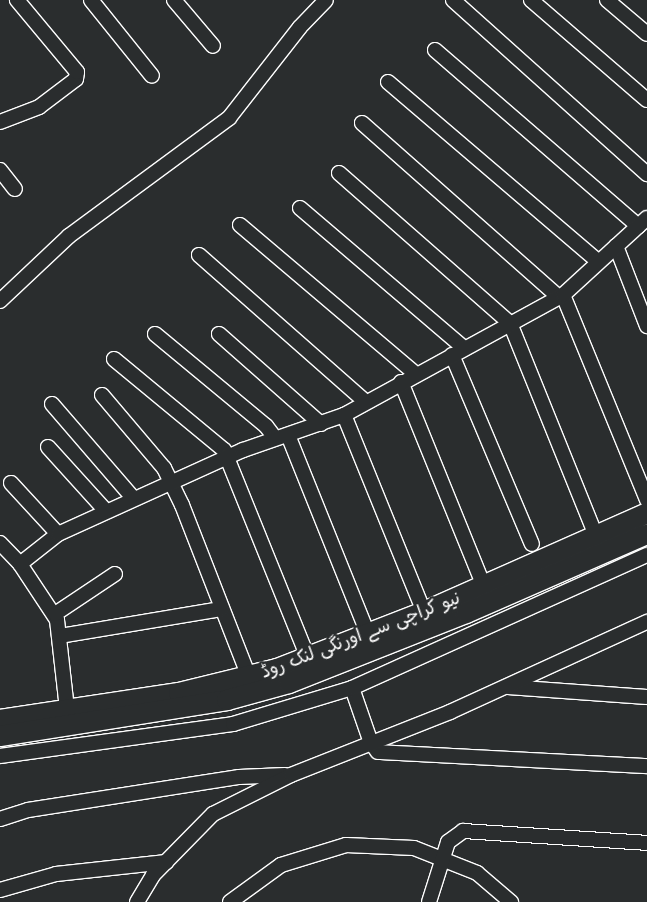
<!DOCTYPE html>
<html>
<head>
<meta charset="utf-8">
<style>
  body { margin:0 }
  #map { position:relative; width:647px; height:902px; overflow:hidden; background:#2a2d2e; font-family:"Playpen Sans","Playpen Sans Arabic",sans-serif }
  div>[style] { position:absolute }
  .roads { filter:drop-shadow(1px 0 #fff) drop-shadow(-1px 0 #fff) drop-shadow(0 1px #fff) drop-shadow(0 -1px #fff) }
  .street>* { height:14px; margin:-7px; padding:0 7px; transform-origin:7px; border-radius:7px; background:#2a2d2e }
  .secondary>* { height:20px; margin:-10px; padding:0 10px; transform-origin:10px; border-radius:10px; background:#2a2d2e }
  span { translate:-50% -50%; white-space:nowrap; text-align:center; line-height:1.15; -webkit-text-stroke:5px #2a2d2e; paint-order:stroke }
  .street-label { font-size:18px; color:#fff }
</style>
</head>
<body>
<div id="map">
  <div class="roads">
    <div class="street">
      <i style="left:91px;top:0;width:97px;rotate:51.2deg"></i>
      <i style="left:174px;top:0;width:60px;rotate:49.7deg"></i>
      <i style="left:453px;top:0;width:261px;rotate:41.9deg"></i>
      <i style="left:531px;top:0;width:153px;rotate:40.8deg"></i>
      <i style="left:607px;top:0;width:52px;rotate:40.4deg"></i>
      <i style="left:435px;top:50px;width:269px;rotate:40.9deg"></i>
      <i style="left:388px;top:82px;width:277px;rotate:40.5deg"></i>
      <i style="left:0;top:122px;width:42px;rotate:-21deg"></i>
      <i style="left:39px;top:107px;width:46px;rotate:-37.1deg"></i>
      <i style="left:76px;top:79px;width:7px;rotate:-82deg"></i>
      <i style="left:77px;top:72px;width:94px;rotate:-129.8deg"></i>
      <i style="left:362px;top:123px;width:263px;rotate:41.5deg"></i>
      <i style="left:0;top:170px;width:24px;rotate:52deg"></i>
      <i style="left:339px;top:173px;width:227px;rotate:41.3deg"></i>
      <i style="left:510px;top:323px;width:230px;rotate:68deg"></i>
      <i style="left:300px;top:208px;width:216px;rotate:40.5deg"></i>
      <i style="left:240px;top:225px;width:231px;rotate:40.3deg"></i>
      <i style="left:616px;top:246px;width:86px;rotate:68.8deg"></i>
      <i style="left:199px;top:255px;width:222px;rotate:41.4deg"></i>
      <i style="left:563px;top:295px;width:222px;rotate:67.7deg"></i>
      <i style="left:0;top:301px;width:95px;rotate:-43.3deg"></i>
      <i style="left:69px;top:236px;width:199px;rotate:-36.4deg"></i>
      <i style="left:229px;top:118px;width:115px;rotate:-52deg"></i>
      <i style="left:300px;top:27px;width:37px;rotate:-46deg"></i>
      <i style="left:155px;top:334px;width:144px;rotate:39.7deg"></i>
      <i style="left:266px;top:426px;width:15px;rotate:53deg"></i>
      <i style="left:219px;top:334px;width:136px;rotate:41.4deg"></i>
      <i style="left:452px;top:355px;width:205px;rotate:67.1deg"></i>
      <i style="left:114px;top:359px;width:143px;rotate:39.6deg"></i>
      <i style="left:224px;top:450px;width:224px;rotate:68deg"></i>
      <i style="left:401px;top:382px;width:220px;rotate:67.9deg"></i>
      <i style="left:102px;top:395px;width:96px;rotate:49.7deg"></i>
      <i style="left:164px;top:468px;width:41px;rotate:64.1deg"></i>
      <i style="left:182px;top:505px;width:185px;rotate:68.7deg"></i>
      <i style="left:52px;top:404px;width:124px;rotate:49.2deg"></i>
      <i style="left:344px;top:415px;width:213px;rotate:67.9deg"></i>
      <i style="left:288px;top:435px;width:214px;rotate:68.1deg"></i>
      <i style="left:48px;top:447px;width:86px;rotate:47.8deg"></i>
      <i style="left:11px;top:483px;width:69px;rotate:47.3deg"></i>
      <i style="left:0;top:543px;width:29px;rotate:46deg"></i>
      <i style="left:20px;top:564px;width:67px;rotate:56.5deg"></i>
      <i style="left:57px;top:620px;width:90px;rotate:83.6deg"></i>
      <i style="left:20px;top:564px;width:48px;rotate:-38.3deg"></i>
      <i style="left:58px;top:534px;width:203px;rotate:-24.4deg"></i>
      <i style="left:243px;top:450px;width:107px;rotate:-19.1deg"></i>
      <i style="left:344px;top:415px;width:250px;rotate:-28.7deg"></i>
      <i style="left:563px;top:295px;width:114px;rotate:-42.5deg"></i>
      <i style="left:55px;top:614px;width:72px;rotate:-33.7deg"></i>
      <i style="left:60px;top:636px;width:164px;rotate:-9.5deg"></i>
      <i style="left:508px;top:687px;width:139px;rotate:4.1deg"></i>
      <i style="left:352px;top:688px;width:58px;rotate:70.9deg"></i>
      <i style="left:371px;top:743px;width:11px;rotate:52deg"></i>
      <i style="left:378px;top:752px;width:269px;rotate:3deg"></i>
      <i style="left:0;top:756px;width:235px;rotate:-7.8deg"></i>
      <i style="left:233px;top:724px;width:124px;rotate:-16.8deg"></i>
      <i style="left:352px;top:688px;width:324px;rotate:-24.3deg"></i>
      <i style="left:0;top:819px;width:29px;rotate:-18deg"></i>
      <i style="left:28px;top:810px;width:214px;rotate:-8.9deg"></i>
      <i style="left:239px;top:777px;width:46px;rotate:-2.5deg"></i>
      <i style="left:0;top:890px;width:58px;rotate:-15.9deg"></i>
      <i style="left:56px;top:874px;width:111px;rotate:-6.2deg"></i>
      <i style="left:137px;top:902px;width:31px;rotate:-59deg"></i>
      <i style="left:153px;top:875px;width:86px;rotate:-45.5deg"></i>
      <i style="left:213px;top:814px;width:87px;rotate:-26.6deg"></i>
      <i style="left:291px;top:775px;width:171px;rotate:-21.6deg"></i>
      <i style="left:450px;top:712px;width:217px;rotate:-24.6deg"></i>
      <i style="left:230px;top:902px;width:63px;rotate:-36deg"></i>
      <i style="left:281px;top:865px;width:68px;rotate:-17.1deg"></i>
      <i style="left:346px;top:845px;width:68px;rotate:2.5deg"></i>
      <i style="left:414px;top:848px;width:68px;rotate:21.6deg"></i>
      <i style="left:477px;top:873px;width:45px;rotate:40.5deg"></i>
      <i style="left:429px;top:902px;width:63px;rotate:-72.4deg"></i>
      <i style="left:448px;top:842px;width:19px;rotate:-36deg"></i>
      <i style="left:463px;top:831px;width:184px;rotate:3.7deg"></i>
    </div>
    <div class="secondary">
      <i style="left:0;top:720px;width:181px;rotate:-8.6deg"></i>
      <i style="left:179px;top:693px;width:101px;rotate:-13.8deg"></i>
      <i style="left:277px;top:669px;width:158px;rotate:-21.2deg"></i>
      <i style="left:424px;top:612px;width:244px;rotate:-23.9deg"></i>
      <i style="left:0;top:736px;width:230px;rotate:-9deg"></i>
      <i style="left:227px;top:700px;width:64px;rotate:-15.3deg"></i>
      <i style="left:289px;top:683px;width:190px;rotate:-21.6deg"></i>
      <i style="left:466px;top:613px;width:197px;rotate:-23.6deg"></i>
    </div>
  </div>
  <div class="street-label">
    <span style="left:360px;top:634px;rotate:-21deg">نیو کراچی سے اورنگی لنک روڈ</span>
  </div>
</div>
</body>
</html>
